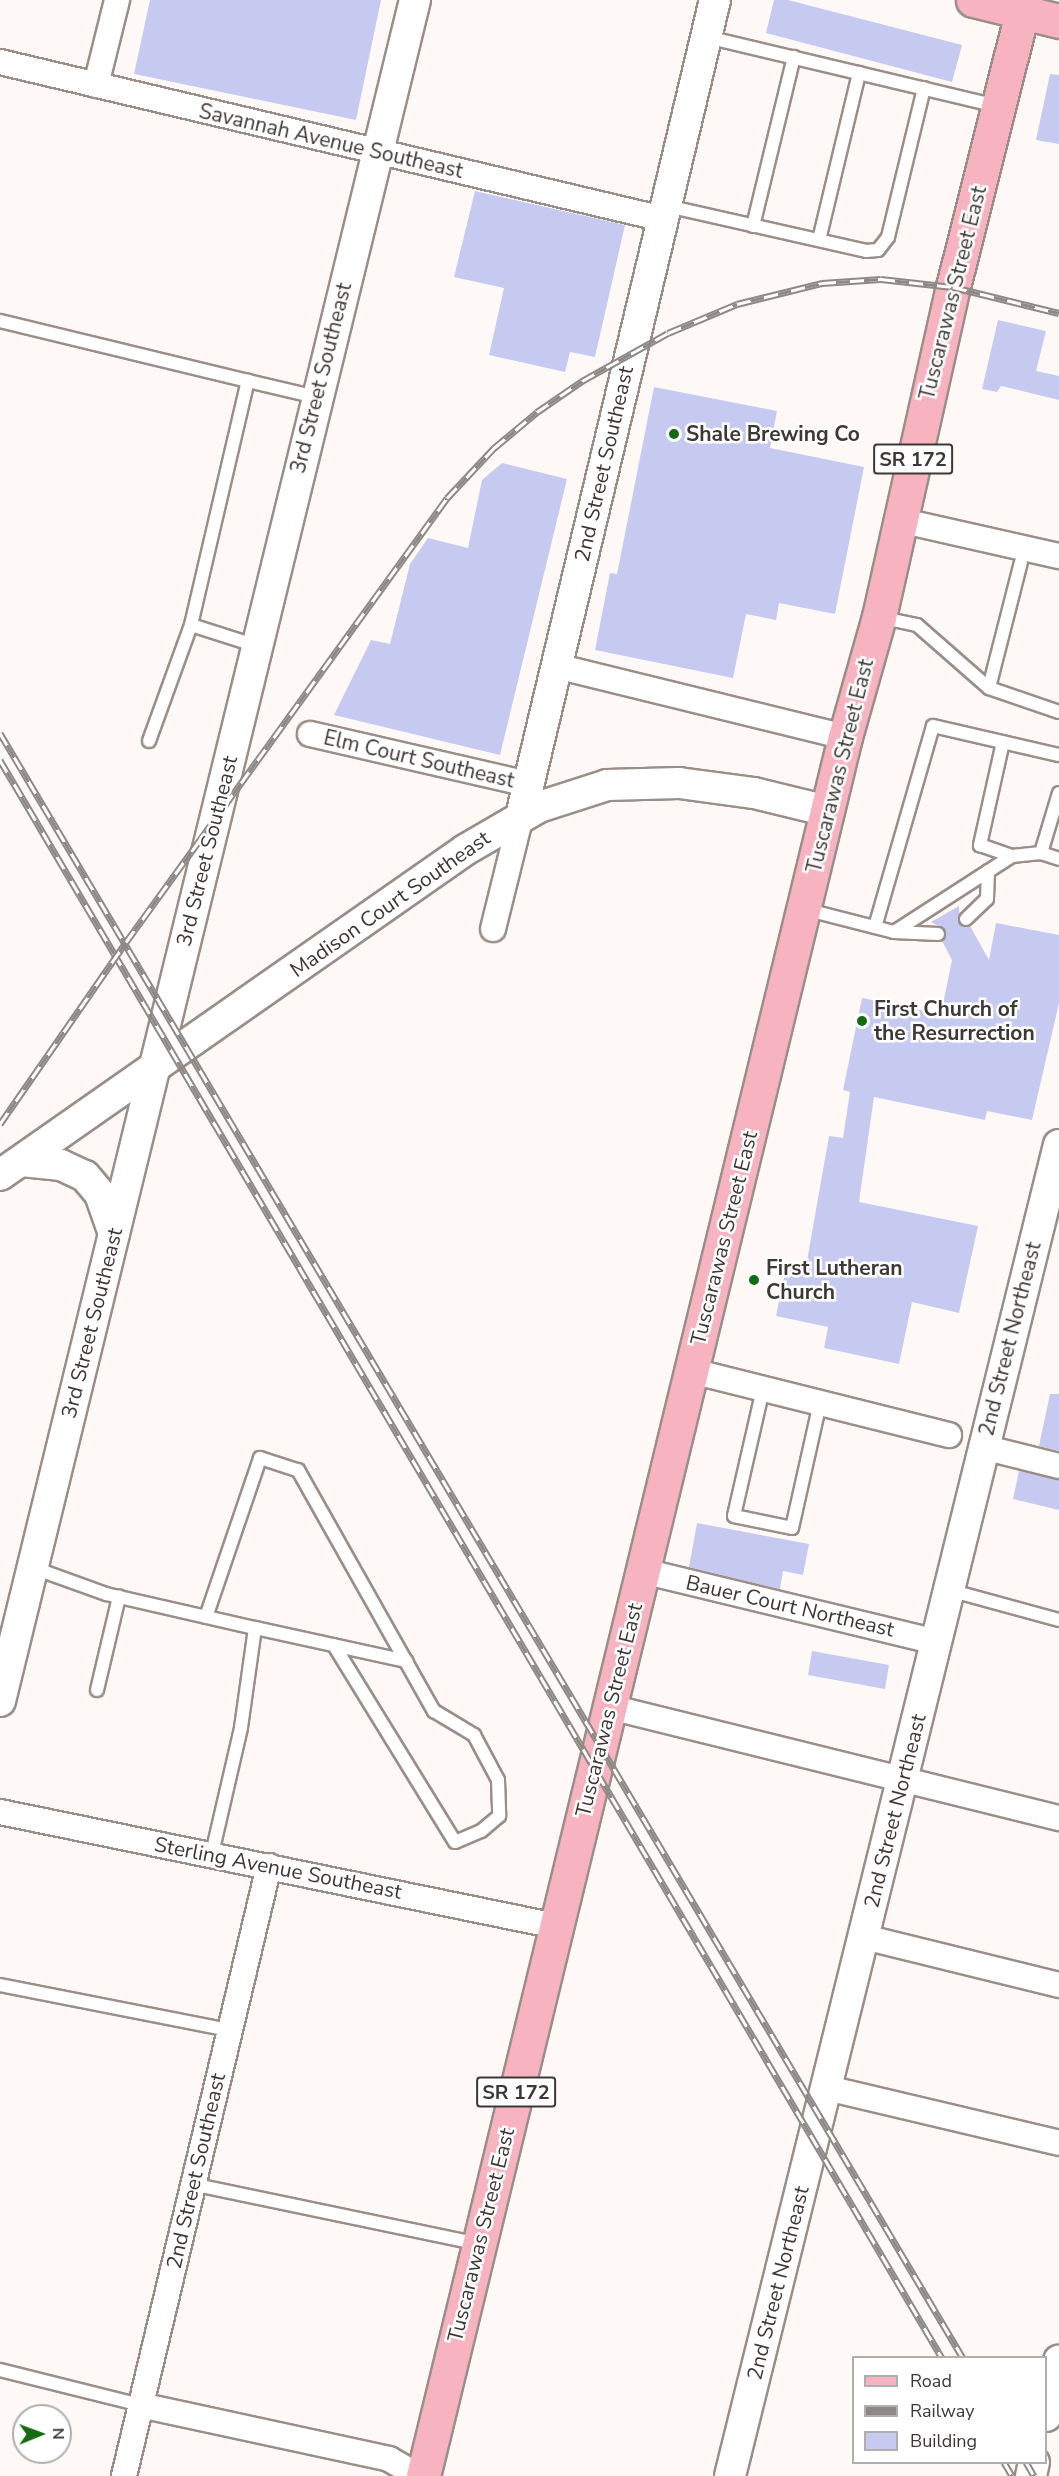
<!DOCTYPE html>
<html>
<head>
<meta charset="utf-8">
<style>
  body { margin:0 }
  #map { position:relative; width:1059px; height:2476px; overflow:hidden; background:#fef9f6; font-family:"Nunito Sans",sans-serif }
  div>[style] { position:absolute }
  .building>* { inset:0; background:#c6caf1 }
  .roads { filter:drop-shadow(2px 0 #9a8e88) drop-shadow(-2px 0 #9a8e88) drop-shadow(0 2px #9a8e88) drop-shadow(0 -2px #9a8e88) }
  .service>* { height:12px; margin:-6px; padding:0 6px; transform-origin:6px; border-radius:6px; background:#fff }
  .minor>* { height:24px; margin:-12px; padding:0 12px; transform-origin:12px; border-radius:12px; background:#fff }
  .tertiary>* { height:30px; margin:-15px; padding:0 15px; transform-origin:15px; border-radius:15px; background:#fff }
  .primary>* { height:33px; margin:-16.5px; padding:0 16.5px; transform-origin:16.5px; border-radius:16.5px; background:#f8b3c1 }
  .rail>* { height:7px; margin-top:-3.5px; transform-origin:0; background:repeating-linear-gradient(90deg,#fff 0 14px,#8e8986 0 28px); box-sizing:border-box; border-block:2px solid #8e8986 }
  .dots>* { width:16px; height:16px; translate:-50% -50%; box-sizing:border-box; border:3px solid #fff; border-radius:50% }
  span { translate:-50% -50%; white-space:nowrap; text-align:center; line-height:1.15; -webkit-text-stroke:5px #fff; paint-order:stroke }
  .shield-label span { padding:2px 4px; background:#fff; border:2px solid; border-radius:4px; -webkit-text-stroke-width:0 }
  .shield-label { font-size:20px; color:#3d3835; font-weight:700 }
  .street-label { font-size:21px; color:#3d3835 }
  .poi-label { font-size:21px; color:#3d3835; font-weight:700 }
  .left { translate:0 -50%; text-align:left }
  .legend { position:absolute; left:852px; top:2356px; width:195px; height:108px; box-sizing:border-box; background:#fff; border:2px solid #b1afae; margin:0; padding:8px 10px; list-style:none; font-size:18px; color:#3d3835 }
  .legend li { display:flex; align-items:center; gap:12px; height:30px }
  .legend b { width:30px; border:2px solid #b1afae }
  .north { position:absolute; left:12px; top:2404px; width:60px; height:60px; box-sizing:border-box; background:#fff; border:2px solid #b1afae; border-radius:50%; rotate:89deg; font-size:16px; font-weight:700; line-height:24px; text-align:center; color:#3d3835 }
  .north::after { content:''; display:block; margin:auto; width:21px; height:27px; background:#146b12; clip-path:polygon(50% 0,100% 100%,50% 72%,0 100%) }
</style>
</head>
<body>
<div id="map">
  <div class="building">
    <i style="clip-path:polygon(150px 0,381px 0,356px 120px,134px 74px)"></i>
    <i style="clip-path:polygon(774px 0,788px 0,962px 45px,952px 82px,766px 33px)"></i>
    <i style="clip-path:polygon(1050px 74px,1059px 75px,1059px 144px,1036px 140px)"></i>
    <i style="clip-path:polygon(475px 191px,625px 225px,595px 357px,570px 352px,565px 372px,489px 355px,504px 288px,454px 277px)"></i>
    <i style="clip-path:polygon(998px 320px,1046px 331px,1036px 371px,1059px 376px,1059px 400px,1001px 386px,997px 392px,982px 389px)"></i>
    <i style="clip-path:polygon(654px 387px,777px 411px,770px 448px,864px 467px,835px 614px,779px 603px,776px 620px,746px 614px,733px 678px,595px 650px,610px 573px,617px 574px)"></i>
    <i style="clip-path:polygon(502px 463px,567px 479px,500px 755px,334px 715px,371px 640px,390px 644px,410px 564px,428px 538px,468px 548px,482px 480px)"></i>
    <i style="clip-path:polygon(959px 906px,960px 924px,970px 926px,989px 960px,996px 923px,1059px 935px,1059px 1003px,1032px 1120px,987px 1111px,985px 1120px,874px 1097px,859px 1202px,978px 1226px,959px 1313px,912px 1302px,899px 1364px,824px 1348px,828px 1327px,776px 1316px,786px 1268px,805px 1272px,829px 1136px,843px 1138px,850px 1092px,843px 1090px,862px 998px,941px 1014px,952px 960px,942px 941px,945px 930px,931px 922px)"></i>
    <i style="clip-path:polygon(1050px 1394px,1059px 1394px,1059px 1451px,1039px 1446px)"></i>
    <i style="clip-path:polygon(1019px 1471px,1059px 1480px,1059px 1510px,1013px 1499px)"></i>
    <i style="clip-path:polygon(697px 1523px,809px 1544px,803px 1575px,783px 1571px,780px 1589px,689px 1567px)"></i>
    <i style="clip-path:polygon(812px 1651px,889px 1665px,885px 1689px,808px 1675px)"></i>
  </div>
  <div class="roads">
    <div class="service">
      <i style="left:707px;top:37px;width:298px;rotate:13.4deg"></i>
      <i style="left:667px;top:206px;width:204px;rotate:12.7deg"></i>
      <i style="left:866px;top:251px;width:12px;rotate:-5deg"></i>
      <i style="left:878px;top:250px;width:16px;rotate:-52deg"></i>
      <i style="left:888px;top:237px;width:153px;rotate:-76.4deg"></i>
      <i style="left:753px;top:226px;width:174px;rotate:-76.4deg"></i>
      <i style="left:819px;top:240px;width:172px;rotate:-76.5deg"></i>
      <i style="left:0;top:321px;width:255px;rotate:13.6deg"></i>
      <i style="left:1021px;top:562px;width:130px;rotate:104.3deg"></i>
      <i style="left:989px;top:688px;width:74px;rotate:18.9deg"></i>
      <i style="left:879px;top:617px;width:39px;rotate:12deg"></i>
      <i style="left:917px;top:625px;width:96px;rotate:41.2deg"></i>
      <i style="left:257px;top:646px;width:69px;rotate:-162.3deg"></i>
      <i style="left:191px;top:625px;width:251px;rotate:-76.9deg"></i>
      <i style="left:248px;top:381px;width:70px;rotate:13.2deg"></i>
      <i style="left:149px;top:741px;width:123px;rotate:-70.1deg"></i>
      <i style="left:1003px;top:742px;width:106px;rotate:102.6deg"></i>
      <i style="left:980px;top:845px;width:34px;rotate:19deg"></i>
      <i style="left:1012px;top:856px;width:29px;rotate:-6deg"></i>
      <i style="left:1059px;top:793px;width:63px;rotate:106.7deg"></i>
      <i style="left:1041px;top:853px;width:19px;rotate:18deg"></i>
      <i style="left:804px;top:909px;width:93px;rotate:14.3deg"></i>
      <i style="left:894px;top:932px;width:44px;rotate:2.6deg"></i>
      <i style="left:966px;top:919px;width:29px;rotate:-44deg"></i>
      <i style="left:987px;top:899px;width:28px;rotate:-88deg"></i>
      <i style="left:875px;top:927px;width:209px;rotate:-73.9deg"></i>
      <i style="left:933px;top:726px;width:129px;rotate:13deg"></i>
      <i style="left:894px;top:932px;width:140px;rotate:-32.8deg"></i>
      <i style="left:763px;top:1389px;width:130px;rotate:102.9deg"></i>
      <i style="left:734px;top:1516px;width:59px;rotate:11.7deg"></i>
      <i style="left:792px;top:1528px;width:128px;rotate:-77.4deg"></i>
      <i style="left:34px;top:1568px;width:77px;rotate:19.9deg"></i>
      <i style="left:106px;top:1594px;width:153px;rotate:12.9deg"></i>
      <i style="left:255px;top:1628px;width:101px;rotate:98deg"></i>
      <i style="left:241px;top:1728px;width:129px;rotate:103deg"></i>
      <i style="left:949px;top:1590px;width:114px;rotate:15.3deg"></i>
      <i style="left:206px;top:1617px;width:168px;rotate:-71.2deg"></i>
      <i style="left:260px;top:1458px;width:40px;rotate:18deg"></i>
      <i style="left:298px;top:1470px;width:277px;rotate:60.6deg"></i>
      <i style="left:434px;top:1711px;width:47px;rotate:31deg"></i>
      <i style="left:474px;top:1735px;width:51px;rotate:61.9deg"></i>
      <i style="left:498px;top:1780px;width:36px;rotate:88deg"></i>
      <i style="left:499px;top:1816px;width:23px;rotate:140deg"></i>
      <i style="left:481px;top:1831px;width:28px;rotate:157deg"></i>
      <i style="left:455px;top:1842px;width:231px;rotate:-121.6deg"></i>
      <i style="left:255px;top:1628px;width:155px;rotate:12.3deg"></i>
      <i style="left:97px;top:1690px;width:96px;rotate:-76.7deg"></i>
      <i style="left:0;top:1985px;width:233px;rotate:11.1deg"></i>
      <i style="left:192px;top:2184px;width:293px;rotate:11.8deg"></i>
      <i style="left:0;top:2370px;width:144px;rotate:14deg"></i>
    </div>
    <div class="minor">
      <i style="left:0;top:62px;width:681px;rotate:13.32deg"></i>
      <i style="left:96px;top:85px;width:88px;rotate:-76.1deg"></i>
      <i style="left:899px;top:520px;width:164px;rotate:12.7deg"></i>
      <i style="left:556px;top:666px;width:298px;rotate:13.8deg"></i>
      <i style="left:310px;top:734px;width:224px;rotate:12.9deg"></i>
      <i style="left:493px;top:929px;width:116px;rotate:-76.1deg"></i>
      <i style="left:692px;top:1371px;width:265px;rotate:14deg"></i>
      <i style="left:983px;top:1447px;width:78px;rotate:14deg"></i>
      <i style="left:643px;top:1571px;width:302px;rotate:13.6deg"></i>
      <i style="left:610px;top:1707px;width:463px;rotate:13.9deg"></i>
      <i style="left:0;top:1812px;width:568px;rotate:11.59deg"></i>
      <i style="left:864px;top:1937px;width:201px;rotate:13.8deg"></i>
      <i style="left:827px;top:2088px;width:238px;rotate:13.3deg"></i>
      <i style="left:140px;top:2405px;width:255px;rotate:12.2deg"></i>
      <i style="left:389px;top:2459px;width:34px;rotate:30deg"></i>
      <i style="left:124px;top:2476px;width:627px;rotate:-76.63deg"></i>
    </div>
    <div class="tertiary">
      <i style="left:521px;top:816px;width:839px;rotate:-76.63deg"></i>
      <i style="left:22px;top:1161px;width:39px;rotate:6deg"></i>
      <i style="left:61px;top:1165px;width:26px;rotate:25deg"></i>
      <i style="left:85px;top:1176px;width:23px;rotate:50deg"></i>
      <i style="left:100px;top:1194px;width:42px;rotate:70.7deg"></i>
      <i style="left:0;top:1175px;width:567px;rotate:-34.95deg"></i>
      <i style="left:465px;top:850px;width:86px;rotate:-30.2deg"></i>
      <i style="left:539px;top:807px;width:71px;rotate:-17.9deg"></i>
      <i style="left:607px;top:785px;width:72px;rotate:-1.6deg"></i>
      <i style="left:679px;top:783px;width:76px;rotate:7.6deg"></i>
      <i style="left:754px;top:793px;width:76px;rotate:13.7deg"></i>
      <i style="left:0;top:1701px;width:1751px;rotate:-76.29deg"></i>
      <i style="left:1046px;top:2416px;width:57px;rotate:-76.7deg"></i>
      <i style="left:730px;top:2476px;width:1371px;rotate:-76.12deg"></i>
      <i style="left:1031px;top:2476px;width:14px;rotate:-78deg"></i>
    </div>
    <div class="primary">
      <i style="left:973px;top:0;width:89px;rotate:13.7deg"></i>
      <i style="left:423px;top:2476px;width:1789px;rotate:-76.36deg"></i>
      <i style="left:845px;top:737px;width:125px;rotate:-74.2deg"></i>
      <i style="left:879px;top:617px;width:338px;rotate:-77.4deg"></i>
      <i style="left:953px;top:287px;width:296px;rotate:-75.9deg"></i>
    </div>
  </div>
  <div class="rail">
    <i style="left:0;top:733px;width:1889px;rotate:59.35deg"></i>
    <i style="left:0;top:760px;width:1855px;rotate:59.48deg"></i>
    <i style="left:0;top:1124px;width:221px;rotate:-55.3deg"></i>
    <i style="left:126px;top:942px;width:548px;rotate:-54.13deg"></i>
    <i style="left:447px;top:498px;width:69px;rotate:-46.8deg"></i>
    <i style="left:494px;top:448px;width:56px;rotate:-39.9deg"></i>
    <i style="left:537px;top:412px;width:55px;rotate:-34.6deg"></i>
    <i style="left:582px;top:381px;width:98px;rotate:-29.2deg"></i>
    <i style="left:668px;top:333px;width:75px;rotate:-22.8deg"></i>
    <i style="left:737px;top:304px;width:88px;rotate:-13.9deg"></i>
    <i style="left:822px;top:283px;width:59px;rotate:-3.9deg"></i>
    <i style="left:881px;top:279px;width:72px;rotate:6.3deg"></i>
    <i style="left:953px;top:287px;width:109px;rotate:13.8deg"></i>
    <i style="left:1004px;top:2462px;width:16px;rotate:60deg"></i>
    <i style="left:1026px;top:2462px;width:16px;rotate:60deg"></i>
  </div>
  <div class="dots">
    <i style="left:674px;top:434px;background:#146b12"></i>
    <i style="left:862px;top:1021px;background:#146b12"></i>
    <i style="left:754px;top:1280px;background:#146b12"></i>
  </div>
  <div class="shield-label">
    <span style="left:913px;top:459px">SR 172</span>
    <span style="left:516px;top:2092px">SR 172</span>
  </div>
  <div class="street-label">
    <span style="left:331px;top:141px;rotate:13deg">Savannah Avenue Southeast</span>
    <span style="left:953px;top:293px;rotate:-76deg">Tuscarawas Street East</span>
    <span style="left:321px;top:378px;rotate:-76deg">3rd Street Southeast</span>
    <span style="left:604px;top:464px;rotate:-77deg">2nd Street Southeast</span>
    <span style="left:419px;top:759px;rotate:13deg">Elm Court Southeast</span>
    <span style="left:840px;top:766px;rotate:-76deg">Tuscarawas Street East</span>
    <span style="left:207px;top:851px;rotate:-76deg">3rd Street Southeast</span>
    <span style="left:390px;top:904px;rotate:-35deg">Madison Court Southeast</span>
    <span style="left:724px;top:1238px;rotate:-76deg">Tuscarawas Street East</span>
    <span style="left:92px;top:1323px;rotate:-76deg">3rd Street Southeast</span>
    <span style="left:1010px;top:1339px;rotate:-76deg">2nd Street Northeast</span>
    <span style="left:790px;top:1606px;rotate:13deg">Bauer Court Northeast</span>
    <span style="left:609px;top:1710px;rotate:-76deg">Tuscarawas Street East</span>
    <span style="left:895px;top:1811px;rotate:-76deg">2nd Street Northeast</span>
    <span style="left:278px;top:1868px;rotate:11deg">Sterling Avenue Southeast</span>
    <span style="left:196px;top:2171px;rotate:-77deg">2nd Street Southeast</span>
    <span style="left:481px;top:2235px;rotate:-76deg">Tuscarawas Street East</span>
    <span style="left:778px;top:2283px;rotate:-76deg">2nd Street Northeast</span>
  </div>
  <div class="poi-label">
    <span class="left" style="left:686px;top:434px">Shale Brewing Co</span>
    <span class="left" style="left:874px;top:1021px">First Church of<br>the Resurrection</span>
    <span class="left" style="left:766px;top:1280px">First Lutheran<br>Church</span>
  </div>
  <ul class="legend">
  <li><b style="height:8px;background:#f8b3c1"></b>Road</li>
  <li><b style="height:8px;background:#8e8986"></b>Railway</li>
  <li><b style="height:16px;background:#c6caf1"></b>Building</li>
  </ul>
  <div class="north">N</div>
</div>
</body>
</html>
